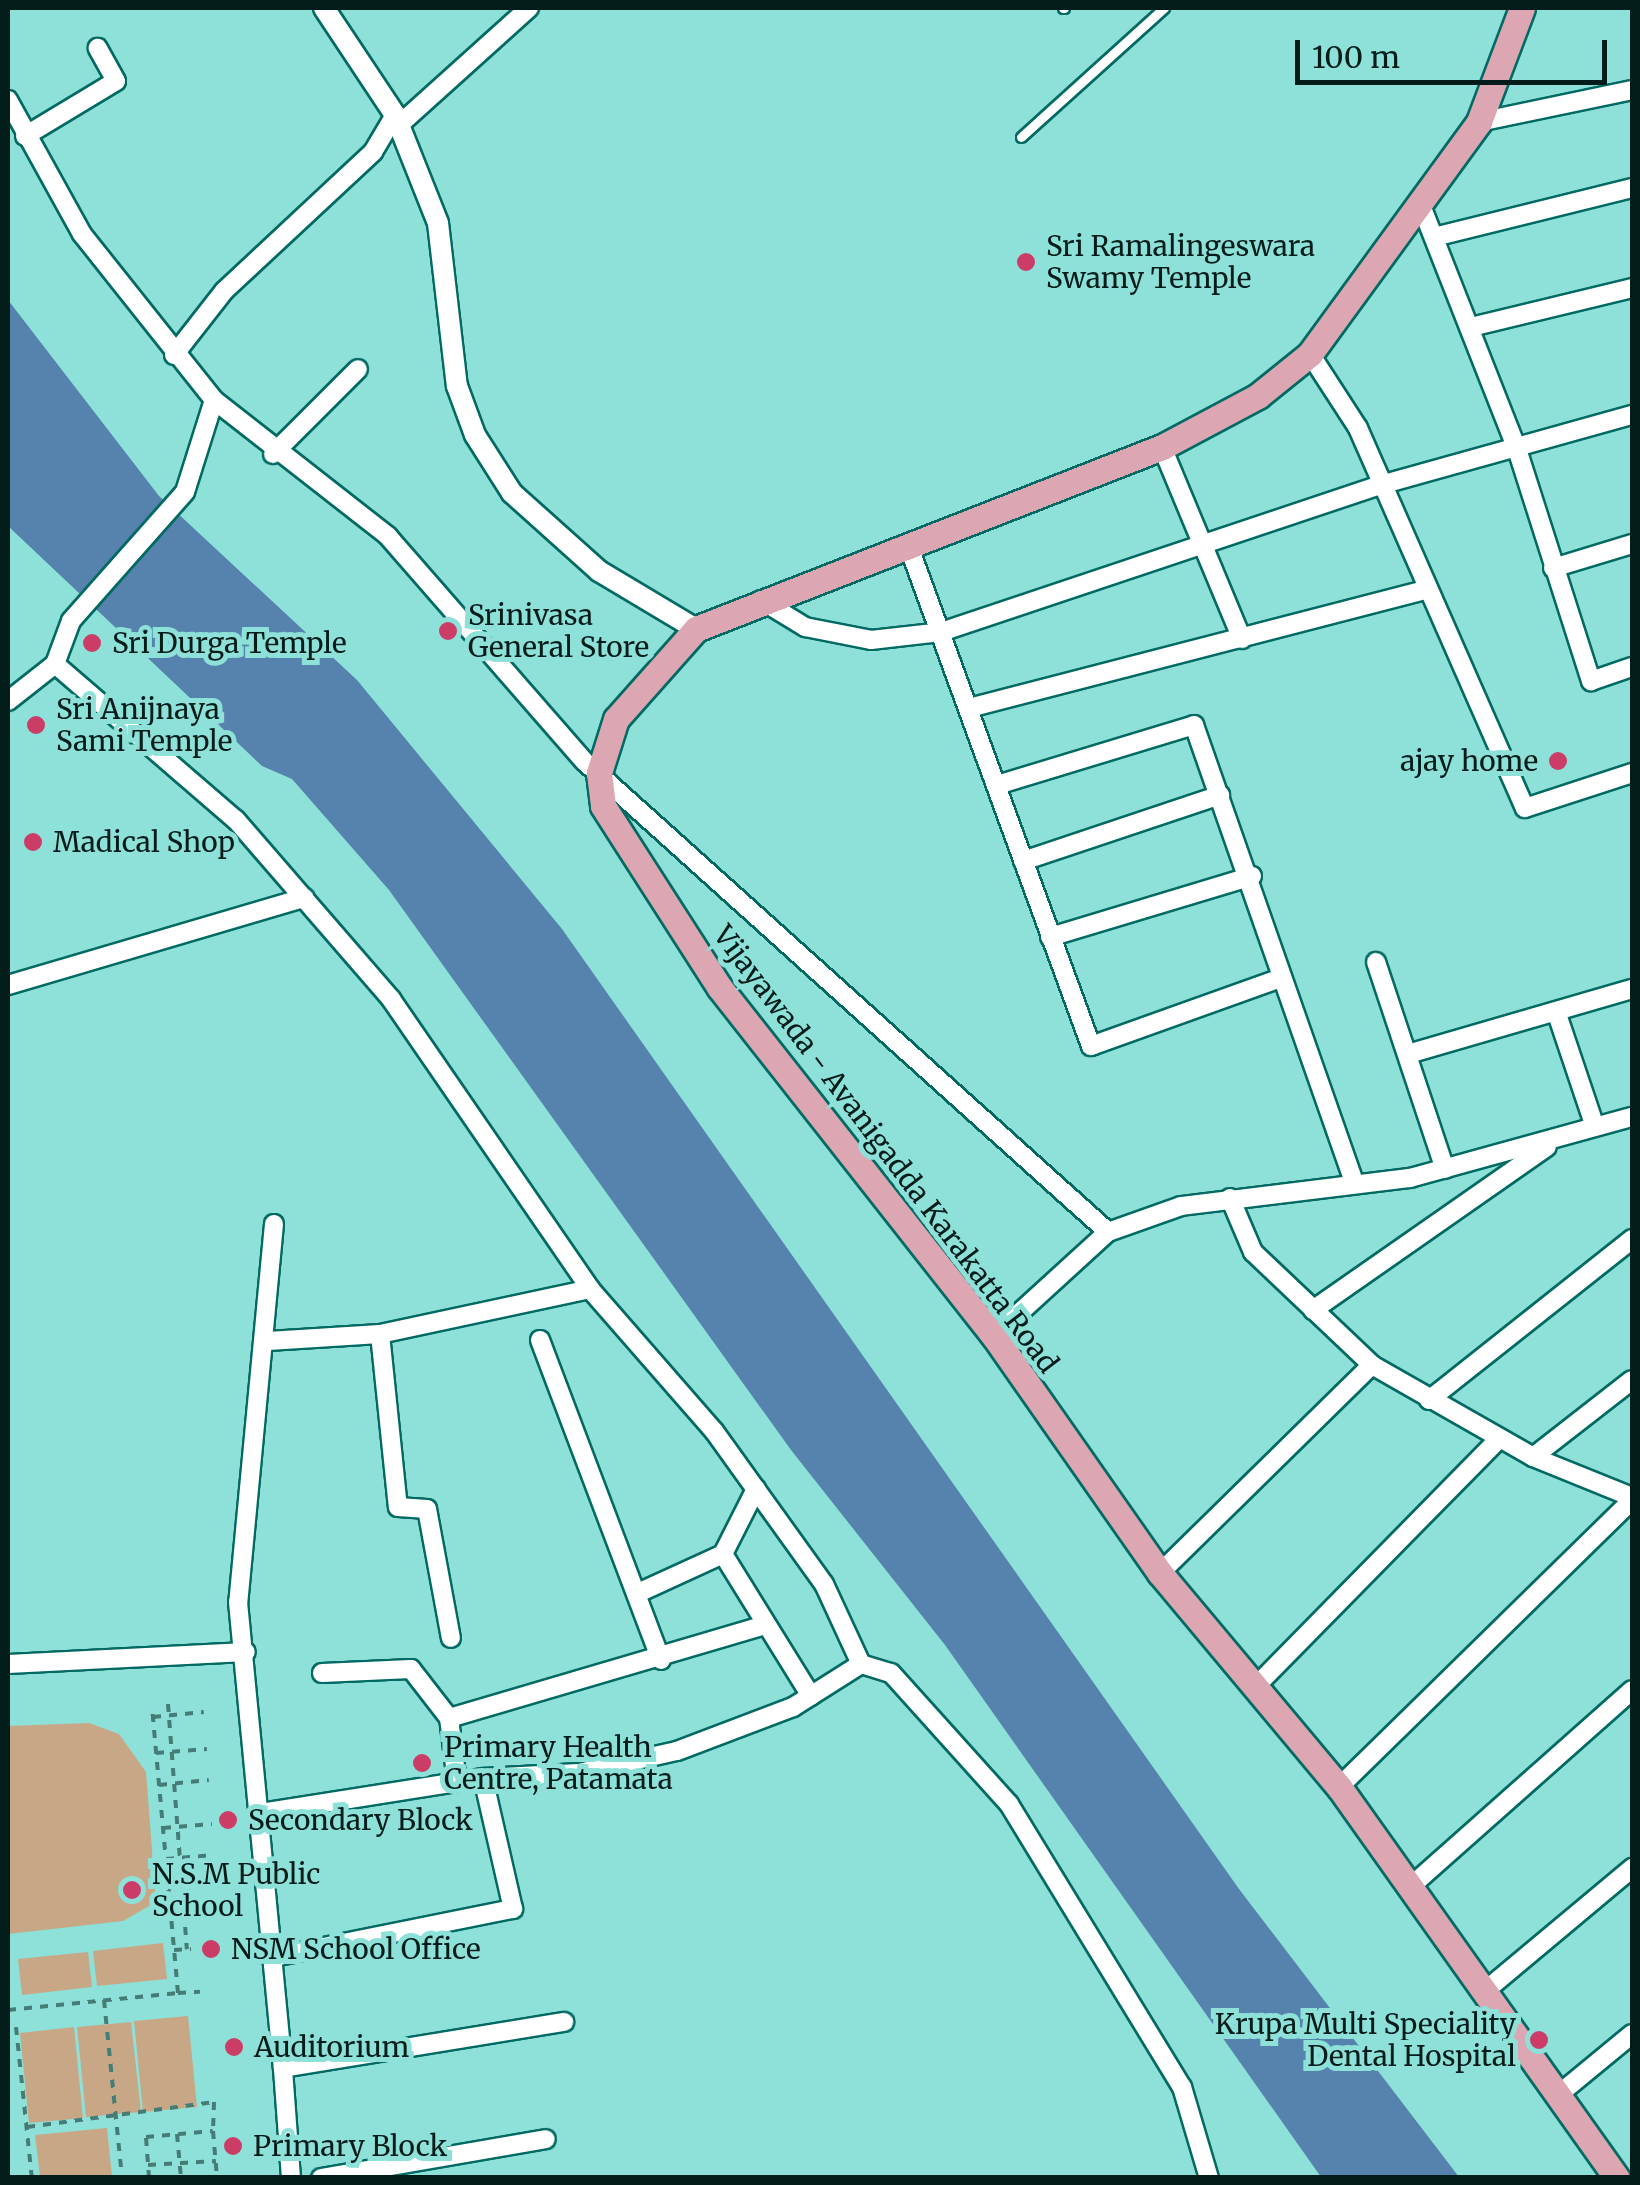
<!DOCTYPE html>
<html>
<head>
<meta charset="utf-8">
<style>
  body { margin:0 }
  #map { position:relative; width:1640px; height:2185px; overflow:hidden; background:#8ee1d8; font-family:Merriweather,serif }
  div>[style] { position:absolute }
  .green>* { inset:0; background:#c7a786 }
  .water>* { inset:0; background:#5583ad }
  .path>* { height:4px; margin-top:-2px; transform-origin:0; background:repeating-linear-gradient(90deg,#467c76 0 8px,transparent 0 16px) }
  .roads { filter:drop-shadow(2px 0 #026a63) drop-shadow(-2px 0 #026a63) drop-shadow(0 2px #026a63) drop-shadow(0 -2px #026a63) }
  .service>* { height:9px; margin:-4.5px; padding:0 4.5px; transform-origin:4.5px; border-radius:4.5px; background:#fff }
  .minor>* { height:18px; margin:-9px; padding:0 9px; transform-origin:9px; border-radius:9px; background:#fff }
  .tertiary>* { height:20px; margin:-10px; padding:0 10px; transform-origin:10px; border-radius:10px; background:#fff }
  .primary>* { height:25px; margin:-12.5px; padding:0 12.5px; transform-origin:12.5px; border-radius:12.5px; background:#dca7b2 }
  .dots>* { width:28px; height:28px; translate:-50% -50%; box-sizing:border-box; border:5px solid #8ee1d8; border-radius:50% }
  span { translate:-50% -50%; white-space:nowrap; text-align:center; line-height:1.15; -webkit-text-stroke:10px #8ee1d8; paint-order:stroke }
  .poi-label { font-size:28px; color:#021c19 }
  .left { translate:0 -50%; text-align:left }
  .right { translate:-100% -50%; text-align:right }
  .street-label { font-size:28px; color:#021c19 }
  .frame { position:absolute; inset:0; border:10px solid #021c19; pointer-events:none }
  .scale { position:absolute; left:1295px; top:40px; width:312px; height:45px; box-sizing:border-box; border:5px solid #021c19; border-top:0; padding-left:12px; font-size:30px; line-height:35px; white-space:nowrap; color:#021c19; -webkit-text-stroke:8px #8ee1d8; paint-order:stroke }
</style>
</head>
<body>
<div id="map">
  <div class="green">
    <i style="clip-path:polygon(89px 1723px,119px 1734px,146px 1772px,156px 1902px,123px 1921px,8px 1934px,8px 1726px)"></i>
    <i style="clip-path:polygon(163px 1943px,167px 1979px,97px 1986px,93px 1951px)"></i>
    <i style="clip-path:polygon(88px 1952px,92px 1987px,22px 1995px,18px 1959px)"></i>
    <i style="clip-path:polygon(188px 2016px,197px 2107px,143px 2112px,134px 2021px)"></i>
    <i style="clip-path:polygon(131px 2022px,141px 2112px,86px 2117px,77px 2027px)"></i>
    <i style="clip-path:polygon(74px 2027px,83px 2118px,29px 2123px,20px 2033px)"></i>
    <i style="clip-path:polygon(107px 2128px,112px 2177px,40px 2177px,35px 2135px)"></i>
  </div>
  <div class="water">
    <i style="clip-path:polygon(8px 300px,159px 496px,357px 680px,562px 929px,1239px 1889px,1459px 2177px,1321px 2177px,945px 1645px,791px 1450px,389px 890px,292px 779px,262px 766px,8px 526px)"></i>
  </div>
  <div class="path">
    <i style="left:168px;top:1704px;width:246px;rotate:85.6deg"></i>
    <i style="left:153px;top:1717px;width:51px;rotate:-5.6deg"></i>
    <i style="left:156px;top:1753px;width:51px;rotate:-4.5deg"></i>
    <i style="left:159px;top:1785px;width:50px;rotate:-5.7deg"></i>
    <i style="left:163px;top:1828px;width:49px;rotate:-4.7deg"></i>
    <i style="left:166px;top:1859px;width:48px;rotate:-4.8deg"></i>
    <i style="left:170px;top:1904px;width:47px;rotate:-3.7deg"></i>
    <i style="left:174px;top:1950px;width:17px;rotate:-3deg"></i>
    <i style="left:178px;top:1993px;width:22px;rotate:-3deg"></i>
    <i style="left:104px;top:2000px;width:179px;rotate:84.2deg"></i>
    <i style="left:8px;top:2010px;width:171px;rotate:-5.7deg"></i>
    <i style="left:178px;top:1993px;width:288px;rotate:-95.2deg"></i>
    <i style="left:16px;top:2027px;width:152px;rotate:84deg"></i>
    <i style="left:27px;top:2127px;width:189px;rotate:-7.6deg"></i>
    <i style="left:214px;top:2102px;width:29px;rotate:92deg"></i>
    <i style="left:177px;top:2134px;width:44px;rotate:84.8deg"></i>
    <i style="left:148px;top:2165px;width:68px;rotate:-3.4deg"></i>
    <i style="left:149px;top:2178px;width:41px;rotate:-94.2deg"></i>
    <i style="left:146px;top:2137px;width:67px;rotate:-5.1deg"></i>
    <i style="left:213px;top:2131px;width:47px;rotate:85.1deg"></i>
  </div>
  <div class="roads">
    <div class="service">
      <i style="left:1063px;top:8px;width:1px"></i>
      <i style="left:1021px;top:137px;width:193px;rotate:-42.1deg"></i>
    </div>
    <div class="minor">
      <i style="left:8px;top:100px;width:153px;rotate:61.1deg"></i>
      <i style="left:82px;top:234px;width:212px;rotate:51.5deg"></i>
      <i style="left:1479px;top:122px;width:156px;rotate:-11.8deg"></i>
      <i style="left:399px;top:125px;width:175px;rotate:-42deg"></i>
      <i style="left:25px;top:136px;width:106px;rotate:-31.1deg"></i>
      <i style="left:116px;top:81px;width:38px;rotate:-119deg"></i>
      <i style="left:1422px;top:208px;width:259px;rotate:68.5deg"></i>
      <i style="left:1517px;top:449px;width:244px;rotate:72.3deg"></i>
      <i style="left:1591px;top:681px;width:43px;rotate:-18.9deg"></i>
      <i style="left:1434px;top:237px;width:204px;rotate:-13.9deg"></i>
      <i style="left:1471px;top:327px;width:166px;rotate:-13.6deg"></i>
      <i style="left:1310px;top:354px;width:88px;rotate:57deg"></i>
      <i style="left:1358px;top:428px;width:415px;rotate:66.3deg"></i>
      <i style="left:1525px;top:808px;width:113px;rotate:-18.1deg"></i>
      <i style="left:174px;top:355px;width:81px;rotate:-52deg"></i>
      <i style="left:224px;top:291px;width:204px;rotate:-43deg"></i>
      <i style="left:373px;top:152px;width:43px;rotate:-59.3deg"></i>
      <i style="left:1162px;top:447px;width:208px;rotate:67.4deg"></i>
      <i style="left:273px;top:454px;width:120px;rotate:-45deg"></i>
      <i style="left:910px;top:550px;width:528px;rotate:69.95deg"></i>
      <i style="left:1091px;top:1046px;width:199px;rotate:-19.7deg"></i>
      <i style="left:1553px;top:568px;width:83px;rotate:-16.9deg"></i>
      <i style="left:761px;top:600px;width:52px;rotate:31.5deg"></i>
      <i style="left:805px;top:627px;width:67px;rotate:11.1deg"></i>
      <i style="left:871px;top:640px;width:70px;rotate:-6.5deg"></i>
      <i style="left:941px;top:632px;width:460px;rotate:-18.5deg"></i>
      <i style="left:1377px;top:486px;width:265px;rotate:-15.6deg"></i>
      <i style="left:8px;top:701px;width:60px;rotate:-38.2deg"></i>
      <i style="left:969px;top:708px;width:470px;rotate:-14.5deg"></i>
      <i style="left:997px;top:785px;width:206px;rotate:-16.9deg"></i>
      <i style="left:1194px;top:725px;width:486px;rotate:70.7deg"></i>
      <i style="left:1023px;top:861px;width:208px;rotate:-18.5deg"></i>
      <i style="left:1050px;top:937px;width:211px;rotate:-16.8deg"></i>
      <i style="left:1376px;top:962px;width:218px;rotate:71.6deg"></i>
      <i style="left:8px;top:985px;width:309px;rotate:-16.4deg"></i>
      <i style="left:1557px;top:1014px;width:119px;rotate:71.4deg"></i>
      <i style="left:1408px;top:1054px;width:233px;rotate:-16.2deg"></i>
      <i style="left:1230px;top:1198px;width:59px;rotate:66.9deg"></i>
      <i style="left:1253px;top:1252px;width:164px;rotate:43.5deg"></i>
      <i style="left:1372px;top:1365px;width:185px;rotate:29.7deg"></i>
      <i style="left:1533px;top:1457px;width:107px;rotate:22deg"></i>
      <i style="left:274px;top:1224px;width:380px;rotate:95.4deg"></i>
      <i style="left:238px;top:1602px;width:468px;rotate:84.5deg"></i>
      <i style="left:1108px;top:1232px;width:705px;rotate:-138.05deg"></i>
      <i style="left:584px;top:761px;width:298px;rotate:-131.1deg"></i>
      <i style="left:388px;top:536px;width:221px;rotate:-142deg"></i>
      <i style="left:214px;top:400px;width:96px;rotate:107.5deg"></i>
      <i style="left:185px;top:492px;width:172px;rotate:131.5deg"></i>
      <i style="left:71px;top:621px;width:46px;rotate:110.4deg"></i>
      <i style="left:55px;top:664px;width:239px;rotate:40.8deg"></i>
      <i style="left:236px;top:820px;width:237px;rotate:49.1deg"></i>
      <i style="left:391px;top:999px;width:352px;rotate:55.5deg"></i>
      <i style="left:590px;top:1289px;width:189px;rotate:48.9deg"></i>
      <i style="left:714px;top:1431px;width:188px;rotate:54.3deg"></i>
      <i style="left:824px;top:1584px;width:88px;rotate:65.2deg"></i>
      <i style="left:861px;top:1664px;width:31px;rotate:17deg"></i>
      <i style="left:891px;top:1673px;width:176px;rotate:48deg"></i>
      <i style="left:1009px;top:1804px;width:332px;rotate:58.6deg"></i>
      <i style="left:1182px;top:2087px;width:95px;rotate:73.5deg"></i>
      <i style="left:1313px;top:1310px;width:285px;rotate:-34.9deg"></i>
      <i style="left:380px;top:1334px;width:174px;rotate:84.1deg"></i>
      <i style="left:398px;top:1507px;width:29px;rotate:4deg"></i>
      <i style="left:427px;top:1509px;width:131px;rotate:79.5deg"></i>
      <i style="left:994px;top:1336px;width:154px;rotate:-42.4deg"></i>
      <i style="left:1108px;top:1232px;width:77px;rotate:-19.6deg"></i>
      <i style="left:1181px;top:1206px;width:231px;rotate:-7deg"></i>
      <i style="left:1410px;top:1178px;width:230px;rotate:-15.4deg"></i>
      <i style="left:540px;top:1340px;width:342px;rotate:69.3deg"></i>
      <i style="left:268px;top:1341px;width:112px;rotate:-3.6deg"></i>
      <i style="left:380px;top:1334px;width:215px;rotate:-12.1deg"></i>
      <i style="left:1429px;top:1400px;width:259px;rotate:-38.4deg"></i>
      <i style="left:1533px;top:1457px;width:125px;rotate:-37.9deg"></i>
      <i style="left:723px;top:1554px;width:73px;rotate:-63.1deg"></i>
      <i style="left:1160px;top:1573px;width:297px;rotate:-44.5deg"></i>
      <i style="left:638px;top:1593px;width:94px;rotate:-24.6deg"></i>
      <i style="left:723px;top:1554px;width:167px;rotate:58.2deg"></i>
      <i style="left:8px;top:1664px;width:238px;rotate:-2.9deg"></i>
      <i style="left:322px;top:1673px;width:89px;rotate:-2.6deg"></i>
      <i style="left:411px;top:1669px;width:62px;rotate:52.2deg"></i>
      <i style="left:449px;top:1718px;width:64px;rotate:82.9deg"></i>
      <i style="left:1260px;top:1682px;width:342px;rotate:-45.5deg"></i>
      <i style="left:449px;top:1718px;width:329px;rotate:-16.4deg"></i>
      <i style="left:1339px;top:1787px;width:410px;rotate:-44.4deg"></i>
      <i style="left:261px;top:1813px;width:225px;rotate:-9deg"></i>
      <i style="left:483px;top:1778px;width:96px;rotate:-3deg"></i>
      <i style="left:579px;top:1773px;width:100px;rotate:-12.7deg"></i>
      <i style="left:677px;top:1751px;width:124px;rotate:-20.8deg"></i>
      <i style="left:793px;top:1707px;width:80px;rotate:-32.3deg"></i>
      <i style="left:1409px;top:1888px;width:298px;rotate:-41.6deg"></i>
      <i style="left:274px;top:1957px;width:244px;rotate:-11.4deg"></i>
      <i style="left:513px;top:1909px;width:134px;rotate:-102.9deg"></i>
      <i style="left:1485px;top:1991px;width:192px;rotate:-39.9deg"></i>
      <i style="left:1558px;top:2095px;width:96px;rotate:-39.5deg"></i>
      <i style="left:291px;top:2178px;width:110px;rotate:-94.2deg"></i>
      <i style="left:283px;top:2068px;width:285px;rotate:-9.3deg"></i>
      <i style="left:321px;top:2178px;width:228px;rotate:-9.8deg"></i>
    </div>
    <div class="tertiary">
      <i style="left:324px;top:8px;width:128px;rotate:56.4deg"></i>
      <i style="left:395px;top:115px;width:116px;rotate:68.3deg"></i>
      <i style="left:438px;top:223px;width:164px;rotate:83.4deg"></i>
      <i style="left:457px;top:386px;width:52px;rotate:69.8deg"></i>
      <i style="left:475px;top:435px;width:69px;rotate:57.5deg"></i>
      <i style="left:512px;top:493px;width:117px;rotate:41.9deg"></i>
      <i style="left:599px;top:571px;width:113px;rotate:30.9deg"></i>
    </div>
    <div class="primary">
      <i style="left:1522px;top:8px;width:122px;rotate:110.7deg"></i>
      <i style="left:1479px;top:122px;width:287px;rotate:126.1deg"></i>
      <i style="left:1310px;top:354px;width:67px;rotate:141.1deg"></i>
      <i style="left:1258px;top:396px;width:109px;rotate:152deg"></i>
      <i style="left:1162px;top:447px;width:500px;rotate:158.67deg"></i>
      <i style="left:696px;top:629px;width:120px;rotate:131.6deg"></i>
      <i style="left:616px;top:719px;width:57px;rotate:107.5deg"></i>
      <i style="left:599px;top:773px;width:33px;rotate:83deg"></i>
      <i style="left:603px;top:806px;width:216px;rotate:57.3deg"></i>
      <i style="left:720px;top:988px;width:443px;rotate:51.8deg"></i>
      <i style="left:994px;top:1336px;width:289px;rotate:55deg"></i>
      <i style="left:1160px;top:1573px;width:279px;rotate:50.1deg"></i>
      <i style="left:1339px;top:1787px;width:480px;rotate:54.6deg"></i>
    </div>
  </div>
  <div class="dots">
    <i style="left:1026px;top:262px;background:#cb3d66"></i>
    <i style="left:448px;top:631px;background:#cb3d66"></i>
    <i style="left:92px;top:643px;background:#cb3d66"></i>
    <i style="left:36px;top:725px;background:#cb3d66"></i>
    <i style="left:1558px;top:761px;background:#cb3d66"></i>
    <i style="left:33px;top:842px;background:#cb3d66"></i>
    <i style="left:422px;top:1763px;background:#cb3d66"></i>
    <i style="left:228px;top:1820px;background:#cb3d66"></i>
    <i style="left:132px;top:1890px;background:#cb3d66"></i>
    <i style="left:211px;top:1949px;background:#cb3d66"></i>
    <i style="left:1539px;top:2040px;background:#cb3d66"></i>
    <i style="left:234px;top:2047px;background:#cb3d66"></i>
    <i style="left:233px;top:2146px;background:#cb3d66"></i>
  </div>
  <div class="poi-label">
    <span class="left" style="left:1046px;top:262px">Sri Ramalingeswara<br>Swamy Temple</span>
    <span class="left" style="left:468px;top:631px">Srinivasa<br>General Store</span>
    <span class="left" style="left:112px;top:643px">Sri Durga Temple</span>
    <span class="left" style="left:56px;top:725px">Sri Anijnaya<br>Sami Temple</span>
    <span class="right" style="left:1538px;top:761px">ajay home</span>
    <span class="left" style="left:53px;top:842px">Madical Shop</span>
    <span class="left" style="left:444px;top:1763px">Primary Health<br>Centre, Patamata</span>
    <span class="left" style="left:248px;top:1820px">Secondary Block</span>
    <span class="left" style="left:152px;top:1890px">N.S.M Public<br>School</span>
    <span class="left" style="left:231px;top:1949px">NSM School Office</span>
    <span class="right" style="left:1516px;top:2040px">Krupa Multi Speciality<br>Dental Hospital</span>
    <span class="left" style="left:254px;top:2047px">Auditorium</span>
    <span class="left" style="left:253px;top:2146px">Primary Block</span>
  </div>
  <div class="street-label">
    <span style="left:886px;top:1149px;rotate:53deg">Vijayawada - Avanigadda Karakatta Road</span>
  </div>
  <div class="frame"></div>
  <div class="scale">100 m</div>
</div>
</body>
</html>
